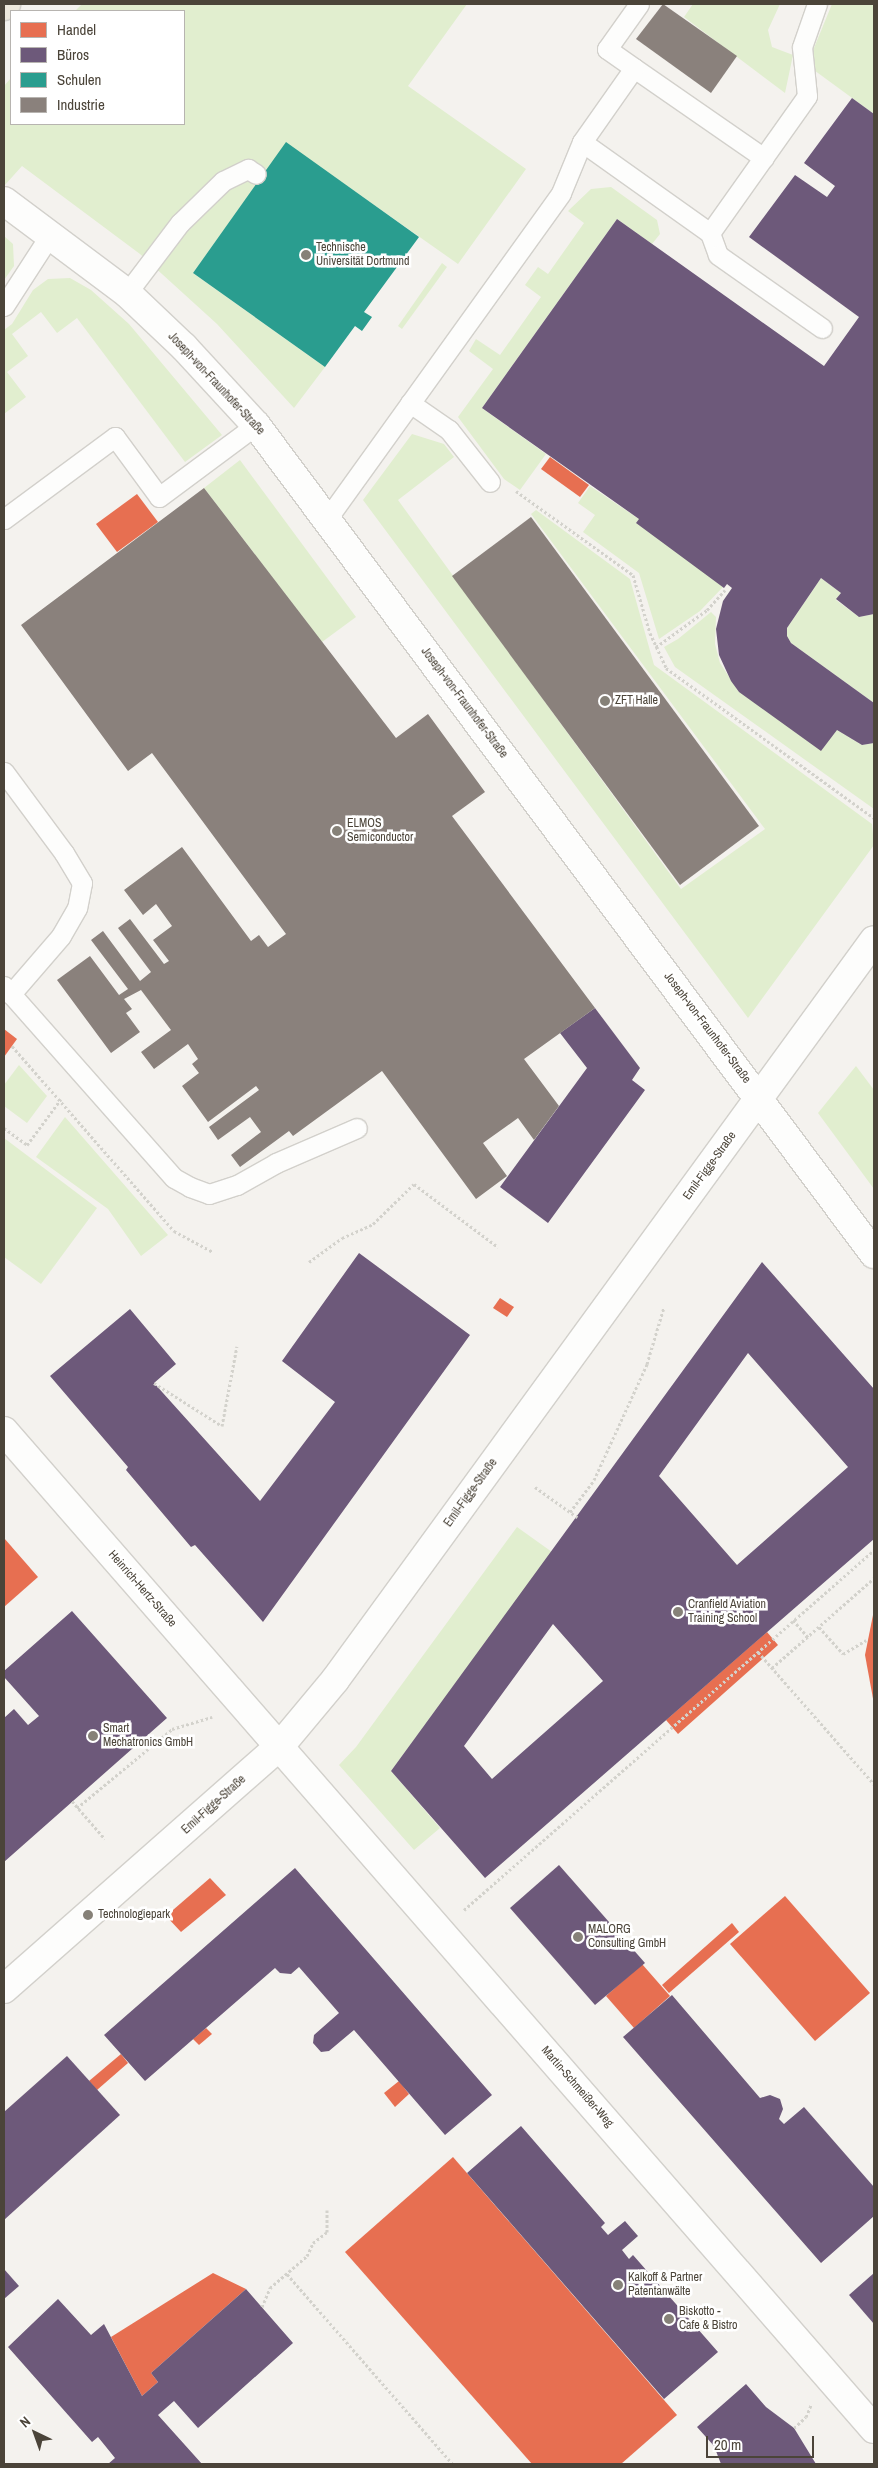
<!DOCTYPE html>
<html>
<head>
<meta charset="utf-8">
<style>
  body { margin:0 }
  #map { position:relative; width:878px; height:2468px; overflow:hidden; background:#f4f2ee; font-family:"Archivo Narrow",sans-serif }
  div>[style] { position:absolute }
  .green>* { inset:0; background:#e1eecf }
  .shops>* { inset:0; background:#e76f51 }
  .offices>* { inset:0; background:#6d597a }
  .schools>* { inset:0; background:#2a9d8f }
  .industry>* { inset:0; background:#8a817c }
  .path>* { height:3px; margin-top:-1.5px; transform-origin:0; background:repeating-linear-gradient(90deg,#d3d2cc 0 2.5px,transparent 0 5px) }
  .roads { filter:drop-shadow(1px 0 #d2d0cb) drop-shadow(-1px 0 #d2d0cb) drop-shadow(0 1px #d2d0cb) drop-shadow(0 -1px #d2d0cb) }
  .service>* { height:19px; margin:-9.5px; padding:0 9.5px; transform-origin:9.5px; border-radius:9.5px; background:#fdfdfc }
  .minor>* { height:28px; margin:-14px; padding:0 14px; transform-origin:14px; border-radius:14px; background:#fdfdfc }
  .tertiary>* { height:28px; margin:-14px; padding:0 14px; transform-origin:14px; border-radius:14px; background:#fdfdfc }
  .motorway>* { height:28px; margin:-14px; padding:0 14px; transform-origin:14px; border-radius:14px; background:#ede8db }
  .dots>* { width:14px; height:14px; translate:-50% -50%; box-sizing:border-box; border:2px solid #fff; border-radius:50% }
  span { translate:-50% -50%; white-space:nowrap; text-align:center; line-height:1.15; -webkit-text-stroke:5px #fff; paint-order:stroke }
  .poi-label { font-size:12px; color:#4b4439 }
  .left { translate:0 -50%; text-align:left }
  .street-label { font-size:12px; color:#4b4439 }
  .frame { position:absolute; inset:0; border:5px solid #4b4439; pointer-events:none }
  .legend { position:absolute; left:10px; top:10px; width:175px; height:115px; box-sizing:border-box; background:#fff; border:1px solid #b7b4b0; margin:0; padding:6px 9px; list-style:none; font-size:15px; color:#4b4439 }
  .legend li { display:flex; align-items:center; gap:10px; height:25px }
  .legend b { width:25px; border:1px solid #b7b4b0 }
  .north { position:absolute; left:10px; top:2408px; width:50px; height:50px; -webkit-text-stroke:4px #fff; paint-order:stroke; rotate:318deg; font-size:14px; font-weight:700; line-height:20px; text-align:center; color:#4b4439 }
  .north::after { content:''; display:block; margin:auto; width:18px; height:22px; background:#4b4439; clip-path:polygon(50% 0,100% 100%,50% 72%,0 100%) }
  .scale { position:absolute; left:706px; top:2436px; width:108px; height:22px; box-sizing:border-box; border:2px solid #4b4439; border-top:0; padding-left:6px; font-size:15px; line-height:18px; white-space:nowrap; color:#4b4439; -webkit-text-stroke:4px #fff; paint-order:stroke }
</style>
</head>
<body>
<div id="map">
  <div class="green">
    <i style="clip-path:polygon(82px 4px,467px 4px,408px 86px,526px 169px,458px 264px,286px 143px,193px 273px,325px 367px,294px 408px,217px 324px,140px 254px,22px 166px,4px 186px,4px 86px,11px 78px,11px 124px,184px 124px,184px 11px,75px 11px)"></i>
    <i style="clip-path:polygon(693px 4px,780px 4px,768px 30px,772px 47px,793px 55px,785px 93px,684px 17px)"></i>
    <i style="clip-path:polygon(832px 4px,874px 4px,874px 114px,807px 65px)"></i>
    <i style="clip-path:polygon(611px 187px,657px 220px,660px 234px,652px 244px,617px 219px,482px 408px,546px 454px,520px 490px,504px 479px,458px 417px,493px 369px,469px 351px,476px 339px,500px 355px,541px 297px,525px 285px,538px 267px,548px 274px,584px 223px,568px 211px,591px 189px)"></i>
    <i style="clip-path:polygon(4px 236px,13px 244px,14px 266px,4px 280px)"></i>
    <i style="clip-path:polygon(442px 263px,447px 267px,402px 329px,398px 326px)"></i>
    <i style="clip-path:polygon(70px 278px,91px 290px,129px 324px,222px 435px,185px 462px,77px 318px,57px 333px,41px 312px,12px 334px,28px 356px,7px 372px,26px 397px,4px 414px,4px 330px,12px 324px,33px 290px,48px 279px)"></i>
    <i style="clip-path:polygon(412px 434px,444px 444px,454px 457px,398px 500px,681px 889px,765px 829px,531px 514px,536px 510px,630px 579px,654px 665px,872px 824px,874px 845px,748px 1018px,363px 500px)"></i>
    <i style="clip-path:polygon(240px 460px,356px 617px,322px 642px,204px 488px)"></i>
    <i style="clip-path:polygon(590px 486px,639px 519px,723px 587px,700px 611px,659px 639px,639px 573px,583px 532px,595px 515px,578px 503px)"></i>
    <i style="clip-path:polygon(821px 578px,841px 593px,836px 600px,859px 617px,874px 614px,874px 703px,791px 643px,787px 636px,787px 628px)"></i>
    <i style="clip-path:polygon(711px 612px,716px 617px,715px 644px,720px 663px,739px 692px,837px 730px,862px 745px,874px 743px,874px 809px,675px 667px,664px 647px,678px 639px)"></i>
    <i style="clip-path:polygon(19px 1065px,47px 1096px,27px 1123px,4px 1106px,4px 1085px)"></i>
    <i style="clip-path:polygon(856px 1066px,874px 1090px,874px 1189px,818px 1113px)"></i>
    <i style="clip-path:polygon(65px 1117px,168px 1235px,141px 1256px,108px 1209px,36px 1157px)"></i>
    <i style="clip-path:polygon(4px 1138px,97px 1208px,41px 1284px,4px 1257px)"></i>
    <i style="clip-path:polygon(517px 1527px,552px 1552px,391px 1771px,440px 1828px,414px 1850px,339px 1765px,356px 1747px)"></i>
  </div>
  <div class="shops">
    <i style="clip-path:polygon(550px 457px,589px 485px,580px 497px,541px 469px)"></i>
    <i style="clip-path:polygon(137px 494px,158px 522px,117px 552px,96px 524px)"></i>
    <i style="clip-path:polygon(4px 1029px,17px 1039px,4px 1057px)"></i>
    <i style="clip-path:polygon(500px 1298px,514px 1307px,507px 1317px,493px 1308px)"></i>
    <i style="clip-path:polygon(4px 1538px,38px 1577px,4px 1607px)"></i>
    <i style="clip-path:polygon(874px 1610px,874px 1704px,865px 1655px)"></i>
    <i style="clip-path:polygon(767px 1632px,778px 1645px,678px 1734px,666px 1720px)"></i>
    <i style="clip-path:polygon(210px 1878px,226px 1895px,181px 1932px,166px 1916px)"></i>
    <i style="clip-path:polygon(785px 1896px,870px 1993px,815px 2041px,730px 1944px)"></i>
    <i style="clip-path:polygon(732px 1923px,739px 1932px,669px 1993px,662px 1985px)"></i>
    <i style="clip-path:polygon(642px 1964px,670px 1996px,634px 2028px,606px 1996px)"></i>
    <i style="clip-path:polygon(206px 2028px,212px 2034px,199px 2045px,193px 2039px)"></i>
    <i style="clip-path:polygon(121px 2054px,128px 2063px,97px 2090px,89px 2081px)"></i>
    <i style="clip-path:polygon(399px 2081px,409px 2094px,395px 2107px,384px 2093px)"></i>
    <i style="clip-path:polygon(453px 2157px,677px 2415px,621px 2464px,532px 2464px,345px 2252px)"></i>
    <i style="clip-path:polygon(213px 2273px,246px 2289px,151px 2373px,158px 2382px,142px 2396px,111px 2337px)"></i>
  </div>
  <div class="offices">
    <i style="clip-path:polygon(852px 98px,874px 114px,874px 614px,859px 617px,836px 599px,841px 593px,821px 578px,787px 628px,787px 636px,791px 643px,874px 703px,874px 743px,862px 745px,837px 730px,821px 751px,739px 692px,731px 681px,719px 655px,716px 629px,723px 601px,732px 588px,727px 584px,724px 588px,636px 523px,639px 519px,482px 408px,617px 219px,824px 366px,859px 317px,749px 237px,795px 175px,827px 197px,835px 186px,804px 163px)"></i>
    <i style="clip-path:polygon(595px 1008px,640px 1068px,632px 1080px,645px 1090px,548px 1223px,500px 1187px,587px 1068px,560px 1033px)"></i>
    <i style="clip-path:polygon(359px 1253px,470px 1335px,263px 1622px,195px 1545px,191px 1547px,126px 1470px,128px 1467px,50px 1376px,130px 1309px,176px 1364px,154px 1383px,260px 1501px,335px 1402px,282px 1361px)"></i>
    <i style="clip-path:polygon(evenodd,762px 1262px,874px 1389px,874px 1539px,485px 1878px,391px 1771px,762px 1262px,748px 1353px,848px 1467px,737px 1565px,659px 1476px,748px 1353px,762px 1262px,553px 1624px,603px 1681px,492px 1779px,464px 1746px,553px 1624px)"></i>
    <i style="clip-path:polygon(72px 1611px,167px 1718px,4px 1862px,4px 1718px,14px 1709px,28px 1725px,39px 1716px,4px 1677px,4px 1671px)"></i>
    <i style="clip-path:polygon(559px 1865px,645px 1963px,595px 2005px,510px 1908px)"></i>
    <i style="clip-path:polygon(295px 1868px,492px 2095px,445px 2135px,354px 2030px,329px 2051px,321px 2052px,313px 2043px,314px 2035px,339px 2013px,299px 1967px,291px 1974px,280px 1973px,275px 1968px,145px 2081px,104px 2035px)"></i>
    <i style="clip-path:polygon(672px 1995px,760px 2098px,770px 2095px,780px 2099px,783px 2109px,779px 2119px,784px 2124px,804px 2107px,874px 2187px,874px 2216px,821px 2263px,623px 2037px)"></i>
    <i style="clip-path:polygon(67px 2056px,120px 2115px,4px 2220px,4px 2112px)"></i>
    <i style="clip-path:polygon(521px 2126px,605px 2223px,601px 2227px,608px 2235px,625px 2221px,631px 2228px,638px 2236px,622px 2250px,629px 2259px,633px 2255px,718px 2352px,664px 2399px,467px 2173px)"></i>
    <i style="clip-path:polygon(4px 2269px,19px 2286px,4px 2299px)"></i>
    <i style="clip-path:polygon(874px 2273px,874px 2324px,849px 2295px)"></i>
    <i style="clip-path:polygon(246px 2289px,293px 2343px,198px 2428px,174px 2401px,158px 2415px,202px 2464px,108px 2464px,115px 2458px,98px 2437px,92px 2442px,8px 2347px,58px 2299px,91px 2335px,104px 2324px,142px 2396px,158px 2382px,151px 2373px)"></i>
    <i style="clip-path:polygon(746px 2384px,766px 2407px,794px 2428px,816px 2464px,721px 2464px,714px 2446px,697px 2427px)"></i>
  </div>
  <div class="schools">
    <i style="clip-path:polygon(286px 142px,419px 237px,364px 312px,372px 317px,362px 331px,355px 326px,325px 367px,193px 273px)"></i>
  </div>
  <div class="industry">
    <i style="clip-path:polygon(663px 4px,737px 56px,711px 93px,636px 39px)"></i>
    <i style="clip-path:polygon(204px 488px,396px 738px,428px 714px,485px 792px,452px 816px,595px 1008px,524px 1059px,559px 1106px,534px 1140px,518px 1118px,483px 1143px,507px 1176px,476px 1199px,382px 1071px,293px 1136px,289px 1131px,240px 1167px,231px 1155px,261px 1132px,250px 1117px,218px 1140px,209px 1127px,259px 1090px,256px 1086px,208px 1122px,182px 1086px,199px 1073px,192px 1064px,198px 1059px,188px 1044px,154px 1069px,141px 1052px,171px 1030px,141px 990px,124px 999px,132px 1009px,126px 1013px,140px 1032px,111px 1053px,57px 980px,90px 956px,119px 995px,128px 989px,91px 940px,103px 931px,140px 981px,151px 972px,118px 928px,130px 919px,164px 964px,169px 961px,153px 940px,172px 926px,156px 904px,143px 915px,124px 890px,182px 847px,251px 941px,259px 935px,268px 947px,286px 934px,152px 753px,128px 771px,21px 625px)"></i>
    <i style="clip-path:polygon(531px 517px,759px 826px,680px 885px,452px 576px)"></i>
  </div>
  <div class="path">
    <i style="left:516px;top:491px;width:144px;rotate:35.7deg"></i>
    <i style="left:633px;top:575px;width:60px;rotate:73.7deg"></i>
    <i style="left:650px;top:633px;width:38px;rotate:65deg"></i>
    <i style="left:666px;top:668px;width:256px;rotate:35.8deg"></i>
    <i style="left:656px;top:647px;width:63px;rotate:-36deg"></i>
    <i style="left:707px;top:610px;width:27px;rotate:-48deg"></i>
    <i style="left:12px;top:1046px;width:246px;rotate:48.8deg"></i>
    <i style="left:174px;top:1231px;width:44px;rotate:28.3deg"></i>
    <i style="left:4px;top:1128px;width:29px;rotate:36deg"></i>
    <i style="left:27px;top:1145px;width:57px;rotate:-53.5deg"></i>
    <i style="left:309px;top:1262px;width:41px;rotate:-36deg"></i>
    <i style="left:342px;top:1238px;width:34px;rotate:-24deg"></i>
    <i style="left:373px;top:1224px;width:57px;rotate:-44.3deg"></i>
    <i style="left:414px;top:1184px;width:105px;rotate:36.9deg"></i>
    <i style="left:154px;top:1383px;width:80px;rotate:32.3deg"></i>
    <i style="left:222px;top:1426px;width:81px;rotate:-79.4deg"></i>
    <i style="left:535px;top:1487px;width:52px;rotate:35.5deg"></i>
    <i style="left:570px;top:1512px;width:40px;rotate:-53deg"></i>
    <i style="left:594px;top:1480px;width:128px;rotate:-65.4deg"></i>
    <i style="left:647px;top:1364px;width:59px;rotate:-73.4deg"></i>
    <i style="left:793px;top:1620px;width:23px;rotate:49deg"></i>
    <i style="left:819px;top:1627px;width:36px;rotate:48deg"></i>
    <i style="left:843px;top:1654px;width:27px;rotate:-31deg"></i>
    <i style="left:758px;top:1652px;width:176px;rotate:48.7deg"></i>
    <i style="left:772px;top:1668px;width:136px;rotate:-41.4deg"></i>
    <i style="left:72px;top:1801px;width:50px;rotate:49deg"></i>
    <i style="left:77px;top:1808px;width:124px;rotate:-39.7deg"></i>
    <i style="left:172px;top:1729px;width:42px;rotate:-16.7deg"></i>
    <i style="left:464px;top:1910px;width:546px;rotate:-41.28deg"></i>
    <i style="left:287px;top:2274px;width:252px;rotate:48.9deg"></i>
    <i style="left:262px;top:2307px;width:21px;rotate:-67deg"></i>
    <i style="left:270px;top:2288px;width:49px;rotate:-40.9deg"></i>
    <i style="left:307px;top:2256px;width:14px;rotate:-65deg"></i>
    <i style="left:313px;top:2243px;width:18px;rotate:-38deg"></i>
    <i style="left:327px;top:2232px;width:22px;rotate:-90deg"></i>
    <i style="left:794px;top:2428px;width:16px;rotate:-43deg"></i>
    <i style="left:806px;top:2417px;width:13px;rotate:-67deg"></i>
  </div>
  <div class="roads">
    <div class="service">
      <i style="left:634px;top:68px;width:158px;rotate:34.7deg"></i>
      <i style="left:582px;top:142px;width:157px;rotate:35.4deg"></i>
      <i style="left:710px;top:233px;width:168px;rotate:-54.7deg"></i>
      <i style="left:807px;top:96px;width:49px;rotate:-95.8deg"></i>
      <i style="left:802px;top:47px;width:46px;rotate:-70.8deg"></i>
      <i style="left:710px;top:233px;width:23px;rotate:70deg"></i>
      <i style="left:718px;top:255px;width:127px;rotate:35.1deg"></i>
      <i style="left:127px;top:293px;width:88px;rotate:-52.9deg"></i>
      <i style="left:180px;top:223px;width:60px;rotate:-44.3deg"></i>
      <i style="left:223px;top:181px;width:28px;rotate:-26deg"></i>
      <i style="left:248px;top:169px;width:9px;rotate:32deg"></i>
      <i style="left:4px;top:306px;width:85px;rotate:-57.1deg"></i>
      <i style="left:410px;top:403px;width:47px;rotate:34.7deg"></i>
      <i style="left:449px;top:430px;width:66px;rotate:51.7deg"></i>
      <i style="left:4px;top:519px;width:138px;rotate:-36.5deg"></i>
      <i style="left:115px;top:437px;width:74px;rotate:53.7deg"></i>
      <i style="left:159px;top:497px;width:121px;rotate:-36.6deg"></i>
      <i style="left:327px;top:519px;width:401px;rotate:-54.3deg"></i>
      <i style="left:561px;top:193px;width:55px;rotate:-67.6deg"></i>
      <i style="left:582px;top:142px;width:90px;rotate:-54.9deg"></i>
      <i style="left:634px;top:68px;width:33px;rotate:-145deg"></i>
      <i style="left:607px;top:49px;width:55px;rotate:-54.6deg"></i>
      <i style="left:4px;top:772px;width:101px;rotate:53.5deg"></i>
      <i style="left:64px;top:853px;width:35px;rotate:59deg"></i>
      <i style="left:82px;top:883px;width:25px;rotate:101deg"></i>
      <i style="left:77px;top:908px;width:32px;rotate:120deg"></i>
      <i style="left:61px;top:936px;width:77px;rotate:130.8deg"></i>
      <i style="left:4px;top:986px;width:256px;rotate:48.5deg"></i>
      <i style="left:174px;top:1178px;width:18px;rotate:29deg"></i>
      <i style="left:190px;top:1187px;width:20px;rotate:20deg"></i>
      <i style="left:209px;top:1194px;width:29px;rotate:-18deg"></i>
      <i style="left:237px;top:1185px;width:45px;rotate:-29.4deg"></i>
      <i style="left:276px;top:1163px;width:88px;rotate:-23.4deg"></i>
    </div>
    <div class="minor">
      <i style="left:4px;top:201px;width:154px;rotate:36.8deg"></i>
      <i style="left:127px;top:293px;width:79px;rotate:43.5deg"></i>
      <i style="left:184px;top:347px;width:106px;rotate:47.3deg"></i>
      <i style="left:256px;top:425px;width:1034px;rotate:53.3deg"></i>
      <i style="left:4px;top:1431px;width:1324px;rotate:48.92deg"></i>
    </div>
    <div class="tertiary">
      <i style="left:4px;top:1989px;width:368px;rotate:-41.4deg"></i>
      <i style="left:280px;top:1746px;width:86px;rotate:-50.2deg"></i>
      <i style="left:335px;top:1680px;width:915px;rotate:-53.93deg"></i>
    </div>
    <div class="motorway">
      <i style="left:4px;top:6px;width:3px;rotate:-45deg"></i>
    </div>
  </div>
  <div class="dots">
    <i style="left:306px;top:255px;background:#868178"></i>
    <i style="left:605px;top:701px;background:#868178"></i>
    <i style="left:337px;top:831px;background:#868178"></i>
    <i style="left:678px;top:1612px;background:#868178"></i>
    <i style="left:93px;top:1736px;background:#868178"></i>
    <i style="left:88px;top:1915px;background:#868178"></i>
    <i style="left:578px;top:1937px;background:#868178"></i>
    <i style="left:618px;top:2285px;background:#868178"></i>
    <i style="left:669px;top:2319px;background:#868178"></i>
  </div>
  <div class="poi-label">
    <span class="left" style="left:316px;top:255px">Technische<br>Universität Dortmund</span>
    <span class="left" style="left:615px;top:701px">ZFT Halle</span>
    <span class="left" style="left:347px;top:831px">ELMOS<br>Semiconductor</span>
    <span class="left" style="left:688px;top:1612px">Cranfield Aviation<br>Training School</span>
    <span class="left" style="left:103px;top:1736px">Smart<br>Mechatronics GmbH</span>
    <span class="left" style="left:98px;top:1915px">Technologiepark</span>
    <span class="left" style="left:588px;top:1937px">MALORG<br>Consulting GmbH</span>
    <span class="left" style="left:628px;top:2285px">Kalkoff &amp; Partner<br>Patentanwälte</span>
    <span class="left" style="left:679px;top:2319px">Biskotto -<br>Cafe &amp; Bistro</span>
  </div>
  <div class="street-label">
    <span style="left:216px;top:384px;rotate:47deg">Joseph-von-Fraunhofer-Straße</span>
    <span style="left:464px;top:703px;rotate:53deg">Joseph-von-Fraunhofer-Straße</span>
    <span style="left:707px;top:1028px;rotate:53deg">Joseph-von-Fraunhofer-Straße</span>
    <span style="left:710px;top:1166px;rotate:-54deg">Emil-Figge-Straße</span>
    <span style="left:471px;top:1493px;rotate:-54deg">Emil-Figge-Straße</span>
    <span style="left:142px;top:1589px;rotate:49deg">Heinrich-Hertz-Straße</span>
    <span style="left:214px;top:1805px;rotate:-42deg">Emil-Figge-Straße</span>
    <span style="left:577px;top:2087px;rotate:49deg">Martin-Schmeißer-Weg</span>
  </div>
  <div class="frame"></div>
  <ul class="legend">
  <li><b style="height:14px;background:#e76f51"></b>Handel</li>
  <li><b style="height:14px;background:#6d597a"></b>Büros</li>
  <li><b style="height:14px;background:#2a9d8f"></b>Schulen</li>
  <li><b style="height:14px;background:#8a817c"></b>Industrie</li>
  </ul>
  <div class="north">N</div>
  <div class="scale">20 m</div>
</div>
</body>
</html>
